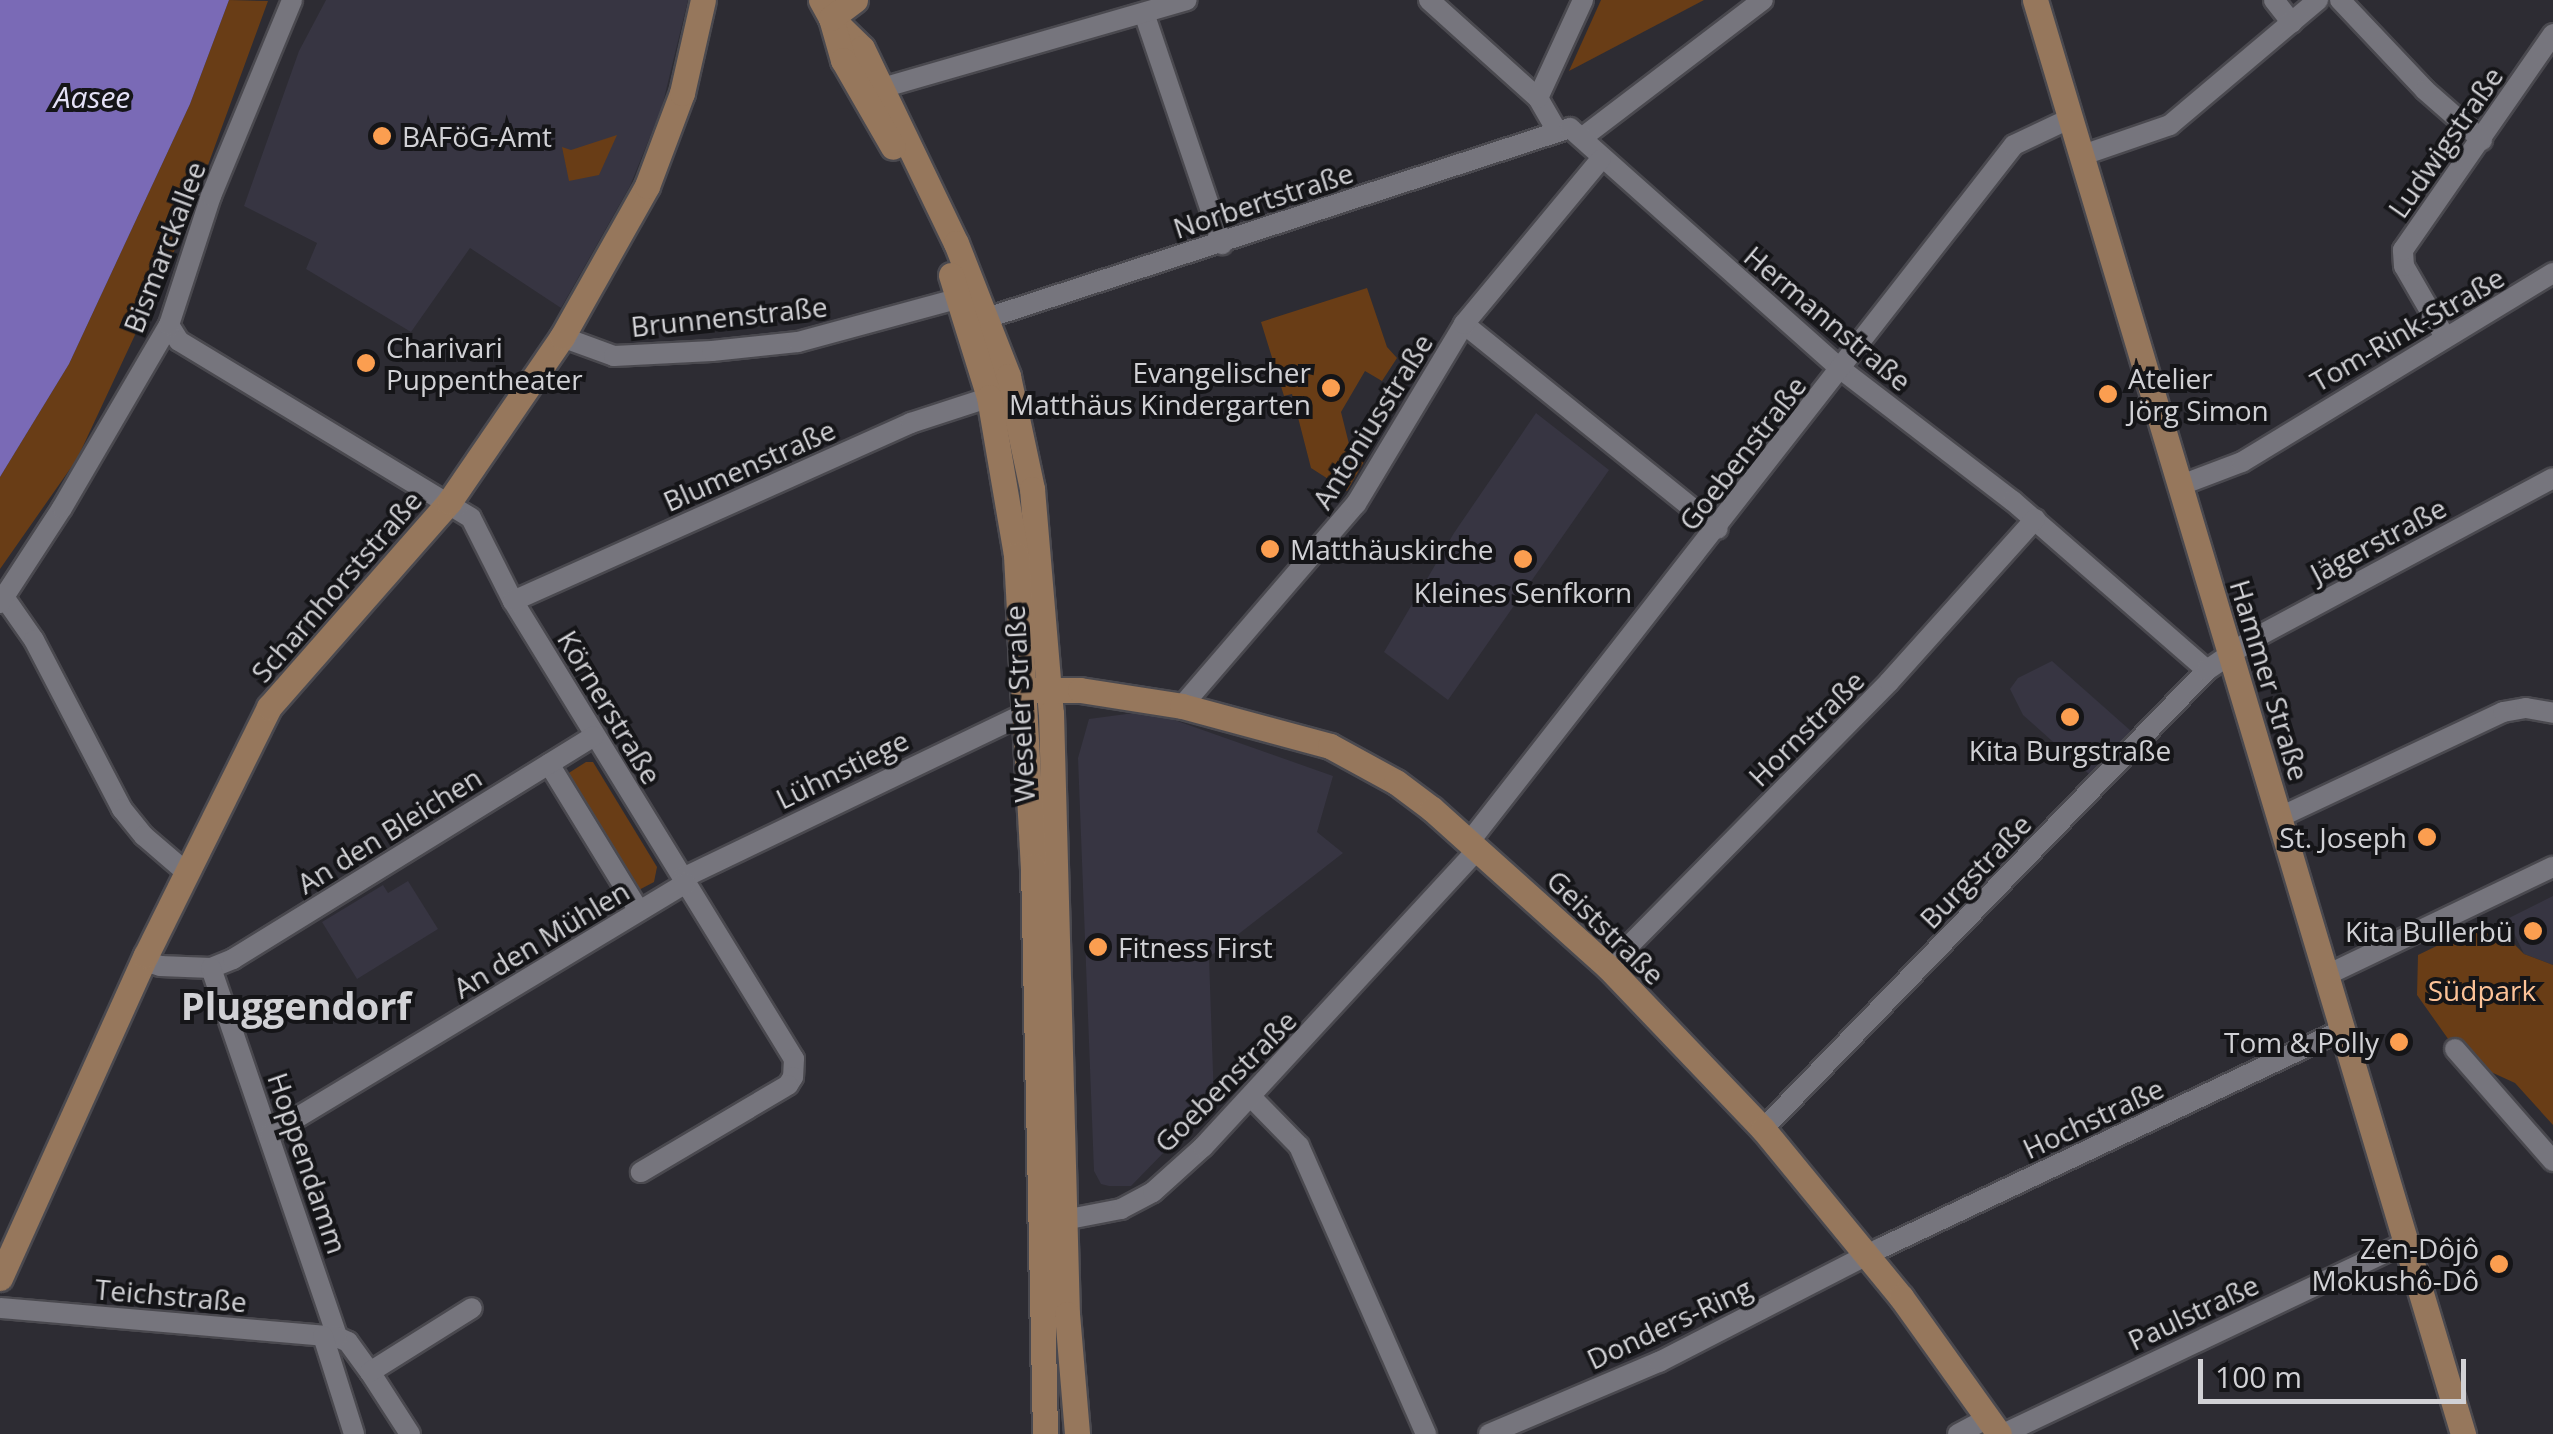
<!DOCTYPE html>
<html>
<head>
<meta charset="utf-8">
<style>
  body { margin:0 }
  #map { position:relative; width:2553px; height:1434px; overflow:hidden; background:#2d2c33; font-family:"Open Sans",sans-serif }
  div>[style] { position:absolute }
  .built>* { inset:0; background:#373542 }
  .green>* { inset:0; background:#693d16 }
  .water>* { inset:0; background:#7a6ab6 }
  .roads { filter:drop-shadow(2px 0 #4a494f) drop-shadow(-2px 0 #4a494f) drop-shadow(0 2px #4a494f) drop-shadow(0 -2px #4a494f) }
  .street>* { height:20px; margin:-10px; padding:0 10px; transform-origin:10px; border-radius:10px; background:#76757d }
  .secondary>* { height:25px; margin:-12.5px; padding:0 12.5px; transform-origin:12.5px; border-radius:12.5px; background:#96775c }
  .dots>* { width:28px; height:28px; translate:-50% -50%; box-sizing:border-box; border:5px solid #151518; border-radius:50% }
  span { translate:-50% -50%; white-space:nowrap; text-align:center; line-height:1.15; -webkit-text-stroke:8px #151518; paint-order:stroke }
  .poi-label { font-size:28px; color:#d1d1d5 }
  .left { translate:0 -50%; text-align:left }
  .right { translate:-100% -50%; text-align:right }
  .street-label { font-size:28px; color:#d1d1d5 }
  .park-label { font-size:28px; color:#fdc398 }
  .water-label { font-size:30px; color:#e4e1f6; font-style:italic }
  .district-label { font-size:38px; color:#d1d1d5; font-weight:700 }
  .scale { position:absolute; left:2198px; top:1359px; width:268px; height:45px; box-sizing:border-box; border:5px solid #d1d1d5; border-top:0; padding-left:12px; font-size:30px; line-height:35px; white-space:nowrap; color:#d1d1d5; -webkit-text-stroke:8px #151518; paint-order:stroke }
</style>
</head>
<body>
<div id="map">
  <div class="built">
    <i style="clip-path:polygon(326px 0,688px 0,662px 107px,630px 186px,561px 308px,470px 248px,411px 332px,306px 269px,317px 243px,244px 206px,299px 51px)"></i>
    <i style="clip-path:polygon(1536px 413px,1609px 470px,1448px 700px,1384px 652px,1454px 533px)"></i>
    <i style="clip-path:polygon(2052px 661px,2131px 731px,2089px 774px,2023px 715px,2010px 689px,2018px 678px)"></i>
    <i style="clip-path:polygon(1149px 711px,1333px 776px,1317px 832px,1343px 853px,1209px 957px,1214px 1101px,1131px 1186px,1109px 1186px,1101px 1184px,1094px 1171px,1078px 758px,1089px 719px)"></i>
    <i style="clip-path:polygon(408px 881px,438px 929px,357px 979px,322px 922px,383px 885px,388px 893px)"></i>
    <i style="clip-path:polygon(2553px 896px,2553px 965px,2524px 954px,2507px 919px)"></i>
  </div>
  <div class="green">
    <i style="clip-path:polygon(229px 0,268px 1px,185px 228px,77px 459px,0 569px,0 477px,69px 364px,190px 104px)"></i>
    <i style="clip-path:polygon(1601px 0,1704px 0,1569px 71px)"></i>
    <i style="clip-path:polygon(617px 135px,599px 175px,569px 181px,562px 147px,571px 150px)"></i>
    <i style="clip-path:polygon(1367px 288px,1387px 347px,1397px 358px,1382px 381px,1365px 371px,1341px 412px,1352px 456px,1368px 455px,1347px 491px,1311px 468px,1292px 394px,1284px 396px,1261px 322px)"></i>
    <i style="clip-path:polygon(586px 762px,593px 762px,657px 867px,654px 882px,635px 892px,564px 776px)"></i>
    <i style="clip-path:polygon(2480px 925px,2497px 927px,2524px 954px,2553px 965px,2553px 1125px,2515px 1083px,2491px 1072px,2467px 1044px,2451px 1043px,2417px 995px,2418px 955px)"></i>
  </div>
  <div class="water">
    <i style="clip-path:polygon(0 0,229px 0,190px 104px,69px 364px,0 477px)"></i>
  </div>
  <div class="roads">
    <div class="street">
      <i style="left:1429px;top:0;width:147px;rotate:42deg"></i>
      <i style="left:1538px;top:98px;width:36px;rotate:60deg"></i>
      <i style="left:2274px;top:0;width:29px;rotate:52deg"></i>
      <i style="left:2340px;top:0;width:124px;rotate:46.6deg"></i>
      <i style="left:2425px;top:90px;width:76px;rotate:41.3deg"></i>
      <i style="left:1145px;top:16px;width:241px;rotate:71.3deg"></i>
      <i style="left:882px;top:88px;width:317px;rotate:-16.1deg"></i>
      <i style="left:1538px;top:98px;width:108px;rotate:-65.3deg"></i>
      <i style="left:1583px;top:137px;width:226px;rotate:-37.3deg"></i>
      <i style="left:2083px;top:155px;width:92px;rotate:-19deg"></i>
      <i style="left:2170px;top:125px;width:194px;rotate:-40.2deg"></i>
      <i style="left:987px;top:318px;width:613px;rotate:-18.05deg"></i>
      <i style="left:1570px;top:128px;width:364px;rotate:41.7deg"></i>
      <i style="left:1842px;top:370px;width:215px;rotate:37.5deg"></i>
      <i style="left:2013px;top:501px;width:257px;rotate:41.1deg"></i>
      <i style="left:1464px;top:324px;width:326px;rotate:38.9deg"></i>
      <i style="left:169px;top:325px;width:19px;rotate:58deg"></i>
      <i style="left:179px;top:341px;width:341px;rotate:31.2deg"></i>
      <i style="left:471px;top:518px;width:93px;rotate:63.2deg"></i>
      <i style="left:513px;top:601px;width:537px;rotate:58.47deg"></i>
      <i style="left:794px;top:1059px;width:18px;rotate:93deg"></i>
      <i style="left:793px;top:1077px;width:9px;rotate:122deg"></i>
      <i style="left:788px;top:1085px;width:171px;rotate:149.4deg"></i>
      <i style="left:562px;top:337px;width:55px;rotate:20.1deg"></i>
      <i style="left:614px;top:356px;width:98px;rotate:-2.9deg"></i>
      <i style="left:712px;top:351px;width:86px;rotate:-6deg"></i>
      <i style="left:798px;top:342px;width:168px;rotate:-15.2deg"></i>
      <i style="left:2445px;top:337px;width:82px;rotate:-120deg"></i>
      <i style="left:2404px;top:266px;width:16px;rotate:-94deg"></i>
      <i style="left:2403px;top:250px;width:263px;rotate:-55.2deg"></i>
      <i style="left:2181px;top:485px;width:65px;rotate:-20.7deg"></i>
      <i style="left:2242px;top:462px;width:364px;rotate:-31.3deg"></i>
      <i style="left:4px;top:597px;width:52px;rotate:55.1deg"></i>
      <i style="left:34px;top:640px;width:191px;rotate:62.5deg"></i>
      <i style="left:122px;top:809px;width:35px;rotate:51deg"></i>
      <i style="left:144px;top:836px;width:55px;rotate:40.6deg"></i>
      <i style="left:513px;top:601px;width:436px;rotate:-24.1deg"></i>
      <i style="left:911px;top:423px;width:97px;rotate:-18.1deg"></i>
      <i style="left:0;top:603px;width:113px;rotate:-56.9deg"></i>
      <i style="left:62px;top:508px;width:212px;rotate:-59.7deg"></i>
      <i style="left:169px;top:325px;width:136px;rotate:-72deg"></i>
      <i style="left:211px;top:196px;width:212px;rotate:-67.5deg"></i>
      <i style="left:1182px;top:706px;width:267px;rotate:-49.3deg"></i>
      <i style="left:1356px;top:504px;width:210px;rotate:-59deg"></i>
      <i style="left:1464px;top:324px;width:214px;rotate:-50.3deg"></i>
      <i style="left:549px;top:764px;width:172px;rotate:58.5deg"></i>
      <i style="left:2280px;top:817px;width:246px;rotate:-25.2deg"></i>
      <i style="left:2503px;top:712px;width:23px;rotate:-10deg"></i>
      <i style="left:2526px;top:708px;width:27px;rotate:10deg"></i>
      <i style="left:1470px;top:841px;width:883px;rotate:-51.99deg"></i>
      <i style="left:2014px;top:145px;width:63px;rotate:-25.3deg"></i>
      <i style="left:683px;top:878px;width:381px;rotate:-25.7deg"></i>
      <i style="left:143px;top:961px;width:18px;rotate:16deg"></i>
      <i style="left:160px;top:966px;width:51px;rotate:2.2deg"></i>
      <i style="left:211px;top:968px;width:24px;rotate:-22deg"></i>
      <i style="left:233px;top:959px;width:424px;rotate:-31.7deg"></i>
      <i style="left:1608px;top:967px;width:400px;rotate:-45.4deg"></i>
      <i style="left:1889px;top:682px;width:219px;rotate:-48.1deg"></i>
      <i style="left:211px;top:968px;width:390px;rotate:71.1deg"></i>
      <i style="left:337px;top:1337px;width:12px;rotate:24deg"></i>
      <i style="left:348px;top:1342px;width:37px;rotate:54deg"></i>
      <i style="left:370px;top:1372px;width:74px;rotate:57.2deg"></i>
      <i style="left:2325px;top:976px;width:253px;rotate:-25.6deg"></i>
      <i style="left:2455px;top:1049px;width:149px;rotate:48.8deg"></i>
      <i style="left:1252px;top:1098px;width:67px;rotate:45.6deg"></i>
      <i style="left:1299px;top:1146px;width:315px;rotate:66.2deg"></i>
      <i style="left:1763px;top:1129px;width:639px;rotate:-45.95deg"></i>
      <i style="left:2207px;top:670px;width:55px;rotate:-34deg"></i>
      <i style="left:2253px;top:639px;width:340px;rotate:-28.2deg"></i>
      <i style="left:270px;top:1134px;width:486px;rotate:-31.1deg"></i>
      <i style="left:1064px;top:1220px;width:58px;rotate:-10.9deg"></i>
      <i style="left:1121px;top:1209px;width:36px;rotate:-28deg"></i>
      <i style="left:1153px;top:1192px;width:67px;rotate:-42deg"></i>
      <i style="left:1203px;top:1147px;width:405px;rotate:-47.3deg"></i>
      <i style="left:0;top:1308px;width:338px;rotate:4.9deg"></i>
      <i style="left:323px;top:1336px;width:103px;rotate:72.4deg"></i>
      <i style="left:370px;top:1372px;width:120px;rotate:-32.1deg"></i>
      <i style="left:1489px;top:1434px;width:185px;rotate:-23deg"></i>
      <i style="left:1659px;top:1362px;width:250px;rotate:-27.2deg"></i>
      <i style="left:1881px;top:1248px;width:510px;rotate:-25.31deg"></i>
      <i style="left:1958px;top:1434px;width:34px;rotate:-28deg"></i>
      <i style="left:2003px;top:1434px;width:448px;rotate:-25.4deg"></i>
    </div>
    <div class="secondary">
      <i style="left:821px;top:0;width:21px;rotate:61deg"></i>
      <i style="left:831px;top:18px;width:43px;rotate:44.1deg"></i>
      <i style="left:862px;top:48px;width:216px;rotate:64.3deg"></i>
      <i style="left:956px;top:243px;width:143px;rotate:68.6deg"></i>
      <i style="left:1008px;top:376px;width:116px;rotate:78deg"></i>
      <i style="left:1032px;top:489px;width:225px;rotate:85.2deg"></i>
      <i style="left:1051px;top:713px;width:601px;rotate:88.48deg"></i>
      <i style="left:1067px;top:1314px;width:120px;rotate:85.2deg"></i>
      <i style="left:2035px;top:0;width:1497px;rotate:73.38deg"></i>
      <i style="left:831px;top:18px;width:44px;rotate:74.1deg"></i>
      <i style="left:843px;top:60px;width:100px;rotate:60.1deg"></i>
      <i style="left:831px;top:18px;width:30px;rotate:-37deg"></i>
      <i style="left:951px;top:275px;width:128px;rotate:72.7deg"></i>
      <i style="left:989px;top:397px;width:160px;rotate:80.3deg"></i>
      <i style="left:1016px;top:555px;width:311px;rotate:86.9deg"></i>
      <i style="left:1033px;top:866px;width:568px;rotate:88.79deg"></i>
      <i style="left:1034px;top:690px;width:46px"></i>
      <i style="left:1080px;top:690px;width:103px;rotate:8.9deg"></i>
      <i style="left:1182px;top:706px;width:153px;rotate:15.1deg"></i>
      <i style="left:1330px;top:746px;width:75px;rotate:28.6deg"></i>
      <i style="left:1396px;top:782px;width:45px;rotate:36.9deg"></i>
      <i style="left:1432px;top:809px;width:237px;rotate:41.9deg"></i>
      <i style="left:1608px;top:967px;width:224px;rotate:46.3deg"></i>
      <i style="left:1763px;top:1129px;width:217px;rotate:50.6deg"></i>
      <i style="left:1901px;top:1297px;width:168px;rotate:54.4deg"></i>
      <i style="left:0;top:1278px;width:354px;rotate:-65.7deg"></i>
      <i style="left:146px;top:955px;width:277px;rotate:-63.6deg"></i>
      <i style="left:269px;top:707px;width:273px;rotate:-48.7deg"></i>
      <i style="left:449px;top:502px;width:200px;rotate:-55.6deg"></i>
      <i style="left:562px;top:337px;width:173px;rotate:-60.6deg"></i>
      <i style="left:647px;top:186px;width:99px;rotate:-69.4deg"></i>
      <i style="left:682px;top:93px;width:95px;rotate:-77.3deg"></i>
    </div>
  </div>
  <div class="dots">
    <i style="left:382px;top:136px;background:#fb9e50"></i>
    <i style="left:366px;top:363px;background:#fb9e50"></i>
    <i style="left:1331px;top:388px;background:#fb9e50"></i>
    <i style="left:2108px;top:394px;background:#fb9e50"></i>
    <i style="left:1270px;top:549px;background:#fb9e50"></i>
    <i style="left:1523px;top:559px;background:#fb9e50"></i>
    <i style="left:2070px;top:717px;background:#fb9e50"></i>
    <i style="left:2427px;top:837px;background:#fb9e50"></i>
    <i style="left:2533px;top:931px;background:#fb9e50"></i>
    <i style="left:1098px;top:947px;background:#fb9e50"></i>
    <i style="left:2399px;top:1042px;background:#fb9e50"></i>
    <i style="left:2499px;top:1264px;background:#fb9e50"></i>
  </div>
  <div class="poi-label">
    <span class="left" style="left:402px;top:136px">BAFöG-Amt</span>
    <span class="left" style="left:386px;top:363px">Charivari<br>Puppentheater</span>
    <span class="right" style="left:1311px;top:388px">Evangelischer<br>Matthäus Kindergarten</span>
    <span class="left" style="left:2128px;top:394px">Atelier<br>Jörg Simon</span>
    <span class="left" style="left:1290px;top:549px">Matthäuskirche</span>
    <span style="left:1523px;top:592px">Kleines Senfkorn</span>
    <span style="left:2070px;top:750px">Kita Burgstraße</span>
    <span class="right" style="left:2407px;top:837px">St. Joseph</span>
    <span class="right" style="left:2513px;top:931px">Kita Bullerbü</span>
    <span class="left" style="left:1118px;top:947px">Fitness First</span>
    <span class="right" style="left:2379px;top:1042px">Tom &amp; Polly</span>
    <span class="right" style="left:2479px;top:1264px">Zen-Dôjô<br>Mokushô-Dô</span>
  </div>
  <div class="street-label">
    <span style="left:2445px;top:142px;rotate:-55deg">Ludwigstraße</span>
    <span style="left:1263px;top:200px;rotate:-18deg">Norbertstraße</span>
    <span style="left:164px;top:247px;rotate:-69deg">Bismarckallee</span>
    <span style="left:729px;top:316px;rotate:-6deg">Brunnenstraße</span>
    <span style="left:1828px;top:318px;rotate:40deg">Hermannstraße</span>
    <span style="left:2407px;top:329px;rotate:-30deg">Tom-Rink-Straße</span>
    <span style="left:1372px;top:421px;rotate:-58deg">Antoniusstraße</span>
    <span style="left:1742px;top:453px;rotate:-52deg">Goebenstraße</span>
    <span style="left:749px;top:465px;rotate:-24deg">Blumenstraße</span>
    <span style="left:2378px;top:540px;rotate:-28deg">Jägerstraße</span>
    <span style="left:336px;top:586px;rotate:-49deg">Scharnhorststraße</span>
    <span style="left:2270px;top:680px;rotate:73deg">Hammer Straße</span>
    <span style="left:1019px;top:704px;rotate:-93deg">Weseler Straße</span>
    <span style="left:610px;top:707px;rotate:59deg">Körnerstraße</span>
    <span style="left:1806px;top:728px;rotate:-45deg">Hornstraße</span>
    <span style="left:842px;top:769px;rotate:-26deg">Lühnstiege</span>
    <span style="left:389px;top:830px;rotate:-32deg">An den Bleichen</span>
    <span style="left:1975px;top:871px;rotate:-46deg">Burgstraße</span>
    <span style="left:1606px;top:927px;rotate:44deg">Geiststraße</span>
    <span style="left:541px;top:939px;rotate:-31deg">An den Mühlen</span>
    <span style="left:1225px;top:1081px;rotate:-45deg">Goebenstraße</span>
    <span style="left:2093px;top:1118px;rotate:-25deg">Hochstraße</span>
    <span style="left:308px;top:1163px;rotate:71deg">Hoppendamm</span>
    <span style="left:171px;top:1295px;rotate:5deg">Teichstraße</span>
    <span style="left:2193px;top:1312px;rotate:-25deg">Paulstraße</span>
    <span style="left:1669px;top:1323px;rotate:-25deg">Donders-Ring</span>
  </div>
  <div class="park-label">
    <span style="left:2482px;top:990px">Südpark</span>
  </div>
  <div class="water-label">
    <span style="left:92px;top:97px">Aasee</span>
  </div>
  <div class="district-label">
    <span style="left:296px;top:1006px">Pluggendorf</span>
  </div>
  <div class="scale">100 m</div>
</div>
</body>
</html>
